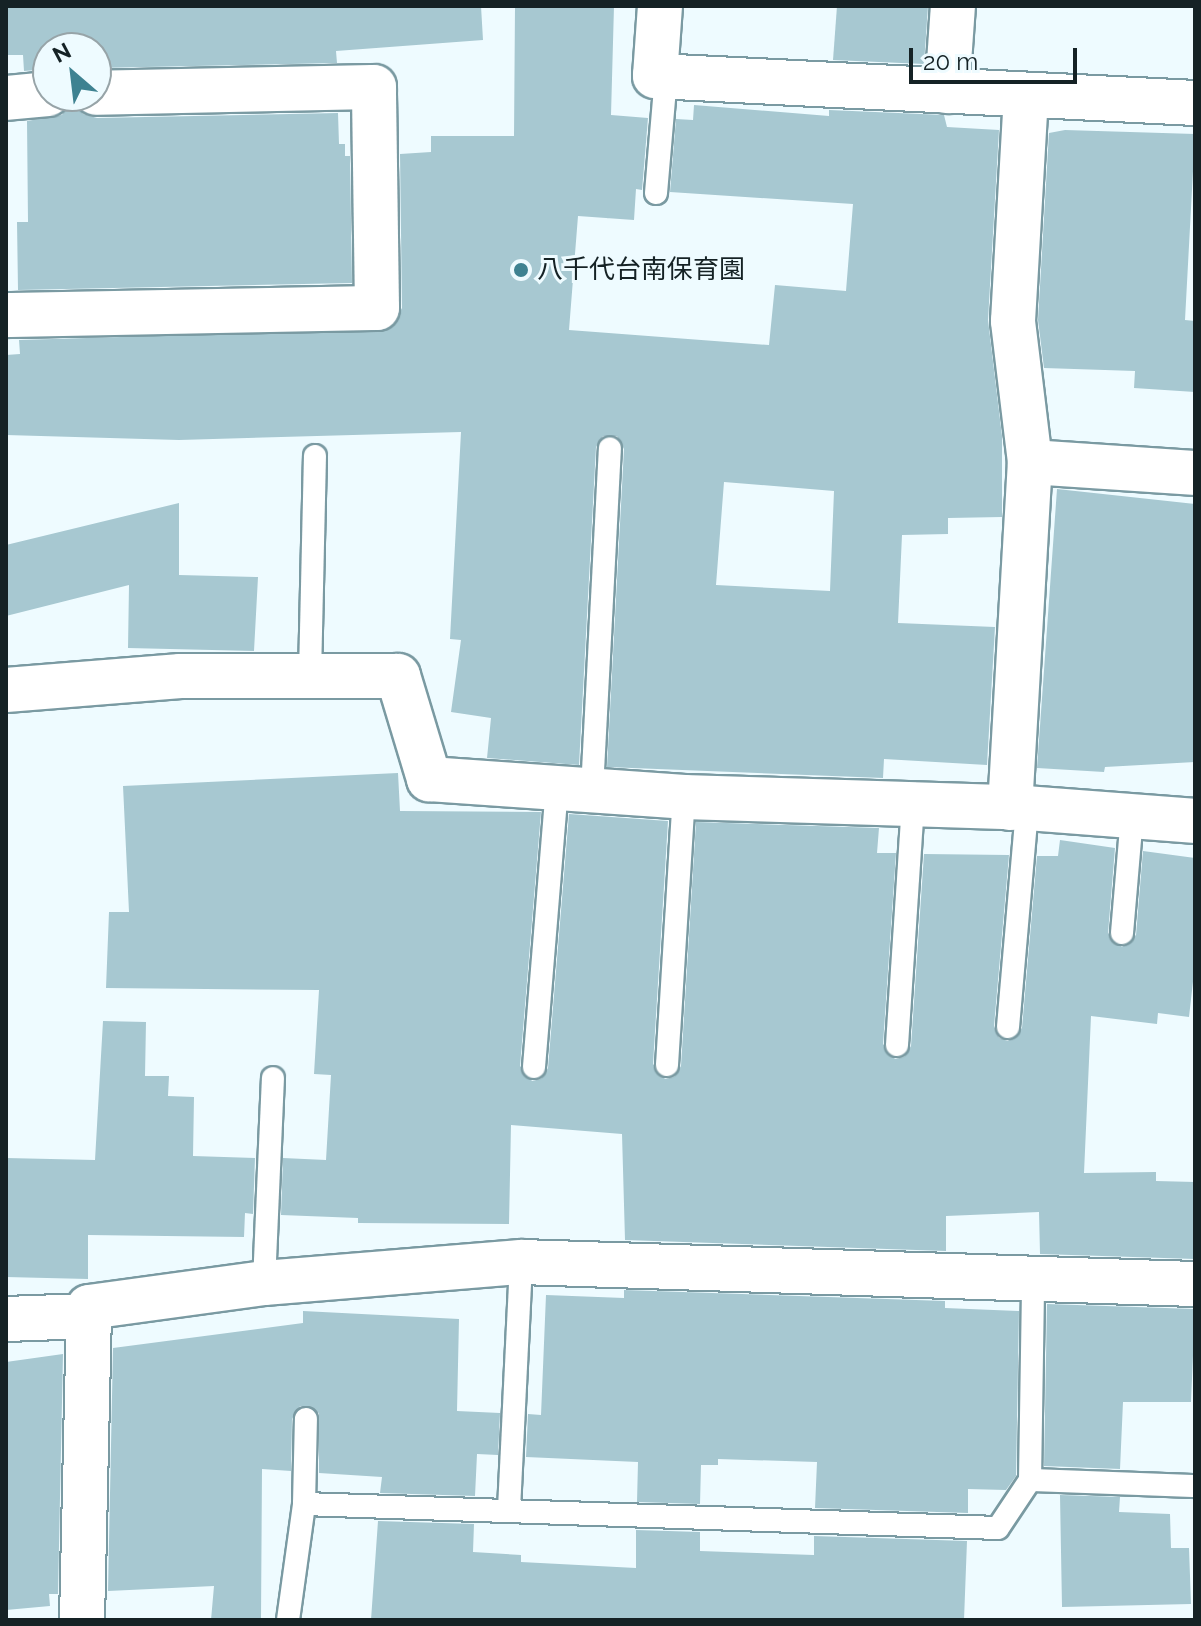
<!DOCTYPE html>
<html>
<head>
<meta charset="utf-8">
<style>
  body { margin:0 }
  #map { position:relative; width:1201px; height:1626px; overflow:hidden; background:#eefbff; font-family:Raleway,"Noto Sans JP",sans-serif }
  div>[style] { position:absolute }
  .building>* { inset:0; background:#a7c8d1 }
  .roads { filter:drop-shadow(2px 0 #7a9aa2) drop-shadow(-2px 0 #7a9aa2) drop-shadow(0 2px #7a9aa2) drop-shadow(0 -2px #7a9aa2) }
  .lane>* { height:22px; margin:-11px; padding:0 11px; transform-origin:11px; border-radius:11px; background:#fff }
  .street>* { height:44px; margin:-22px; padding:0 22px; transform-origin:22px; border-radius:22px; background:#fff }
  .dots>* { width:22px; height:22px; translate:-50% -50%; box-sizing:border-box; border:4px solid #eefbff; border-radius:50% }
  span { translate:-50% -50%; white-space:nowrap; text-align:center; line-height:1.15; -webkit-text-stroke:6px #eefbff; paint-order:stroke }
  .poi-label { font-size:26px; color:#152225 }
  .left { translate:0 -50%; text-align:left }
  .frame { position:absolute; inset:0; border:8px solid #152225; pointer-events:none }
  .north { position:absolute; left:32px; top:32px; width:80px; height:80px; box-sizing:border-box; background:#eefbff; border:2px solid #97a4a8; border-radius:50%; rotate:332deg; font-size:22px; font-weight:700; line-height:32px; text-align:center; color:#152225 }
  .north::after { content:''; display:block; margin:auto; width:28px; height:36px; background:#3e8291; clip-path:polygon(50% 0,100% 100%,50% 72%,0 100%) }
  .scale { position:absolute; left:909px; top:48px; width:168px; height:36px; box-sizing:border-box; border:4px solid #152225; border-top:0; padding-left:10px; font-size:24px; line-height:28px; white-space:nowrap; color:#152225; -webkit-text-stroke:6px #eefbff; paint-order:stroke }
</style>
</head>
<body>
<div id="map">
  <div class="building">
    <i style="clip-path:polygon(6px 6px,481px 6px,483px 40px,336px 51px,337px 63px,96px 68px,96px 48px,48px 48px,48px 69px,24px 71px,23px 55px,6px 55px)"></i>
    <i style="clip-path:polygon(evenodd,515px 6px,614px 6px,611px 115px,648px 118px,642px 190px,636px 189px,634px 220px,578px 216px,569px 330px,769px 345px,775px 285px,846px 291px,853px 204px,670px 192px,676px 119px,693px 120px,694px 105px,829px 116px,829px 110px,944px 115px,947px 127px,999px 130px,988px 320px,1002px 436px,1002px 517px,948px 518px,948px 534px,902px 535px,898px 623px,995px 627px,987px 765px,884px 759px,883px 778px,607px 767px,624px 449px,617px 436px,603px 436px,596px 447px,579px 765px,487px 758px,491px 718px,451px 712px,461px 640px,450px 639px,461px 432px,179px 440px,6px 435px,6px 355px,20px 354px,19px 340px,390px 329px,402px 308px,400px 154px,431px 152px,431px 136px,514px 136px,515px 6px,724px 482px,834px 491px,830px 591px,716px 585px,724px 482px)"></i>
    <i style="clip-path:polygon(837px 6px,928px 6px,924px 64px,833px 60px)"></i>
    <i style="clip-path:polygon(72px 97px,83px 114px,97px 118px,338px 113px,339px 144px,345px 144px,345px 156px,350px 156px,352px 283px,18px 290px,17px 222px,28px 222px,27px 121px,62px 115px)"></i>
    <i style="clip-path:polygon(1065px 130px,1195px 134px,1185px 320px,1195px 321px,1195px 392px,1134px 388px,1135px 371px,1044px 368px,1038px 320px,1049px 133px)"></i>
    <i style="clip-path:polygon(1057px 489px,1195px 504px,1195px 762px,1105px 767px,1104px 772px,1037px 768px)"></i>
    <i style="clip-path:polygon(179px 503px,179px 575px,258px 577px,254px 651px,128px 648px,129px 585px,6px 616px,6px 545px)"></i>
    <i style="clip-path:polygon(398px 773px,400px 811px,541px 812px,520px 1066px,532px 1081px,541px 1079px,548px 1068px,569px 814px,668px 821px,653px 1064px,665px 1079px,674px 1077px,681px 1066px,696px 822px,879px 828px,877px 853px,896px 853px,883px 1044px,895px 1059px,904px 1057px,911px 1046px,924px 854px,1009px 855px,994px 1026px,999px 1038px,1008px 1041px,1022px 1028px,1037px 856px,1058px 856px,1060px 840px,1115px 848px,1108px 933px,1122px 947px,1136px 935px,1143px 851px,1195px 858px,1195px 964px,1189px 1017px,1158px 1013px,1157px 1024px,1091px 1016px,1084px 1173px,1156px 1172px,1156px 1181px,1195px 1182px,1195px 1259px,1040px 1254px,1039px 1212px,946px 1216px,946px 1251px,625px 1240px,622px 1134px,511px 1125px,509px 1224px,358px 1223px,358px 1218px,281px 1215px,283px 1158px,326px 1160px,331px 1075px,314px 1074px,319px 990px,106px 988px,109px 912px,129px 912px,123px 786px)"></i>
    <i style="clip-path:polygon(103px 1021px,146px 1022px,145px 1076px,169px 1076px,168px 1096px,194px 1097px,193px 1156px,255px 1158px,253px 1214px,245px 1213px,244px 1237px,88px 1235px,88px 1279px,6px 1277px,6px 1158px,95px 1160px)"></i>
    <i style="clip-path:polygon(624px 1290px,945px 1301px,945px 1308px,1019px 1311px,1016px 1476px,1006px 1490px,968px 1489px,968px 1513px,815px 1508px,817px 1462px,718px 1459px,718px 1465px,701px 1465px,700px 1504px,637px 1502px,638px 1462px,526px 1457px,528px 1414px,541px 1415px,546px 1295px,624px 1298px)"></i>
    <i style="clip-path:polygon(1047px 1304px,1195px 1309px,1191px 1402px,1123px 1402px,1120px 1469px,1044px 1466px)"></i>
    <i style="clip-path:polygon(303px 1311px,459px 1319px,457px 1411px,500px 1413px,498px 1455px,477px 1454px,475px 1496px,380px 1493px,382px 1477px,319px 1473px,319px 1413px,300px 1406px,292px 1419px,291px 1471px,262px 1469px,261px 1620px,211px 1620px,214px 1586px,108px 1591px,113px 1348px,303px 1323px)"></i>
    <i style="clip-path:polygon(63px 1354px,58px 1594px,49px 1594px,50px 1606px,6px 1610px,6px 1362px)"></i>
    <i style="clip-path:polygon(1060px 1495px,1120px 1497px,1119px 1512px,1170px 1514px,1171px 1548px,1189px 1548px,1191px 1604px,1062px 1607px)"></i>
    <i style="clip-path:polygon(378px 1521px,474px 1524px,473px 1552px,521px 1555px,521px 1562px,636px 1568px,636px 1530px,700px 1532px,700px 1551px,814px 1555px,814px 1536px,967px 1541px,964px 1620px,371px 1620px)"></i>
  </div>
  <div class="roads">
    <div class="lane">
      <i style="left:656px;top:193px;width:116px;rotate:-85.1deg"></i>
      <i style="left:310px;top:675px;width:219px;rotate:-88.7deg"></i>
      <i style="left:592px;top:790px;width:342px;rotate:-87deg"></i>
      <i style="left:1122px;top:933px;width:116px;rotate:-85.1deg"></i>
      <i style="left:1008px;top:1027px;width:220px;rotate:-85deg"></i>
      <i style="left:897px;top:1045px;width:240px;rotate:-86.2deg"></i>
      <i style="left:667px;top:1065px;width:269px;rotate:-86.4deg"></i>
      <i style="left:534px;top:1067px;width:279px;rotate:-85.3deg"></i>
      <i style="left:264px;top:1283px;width:205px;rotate:-87.5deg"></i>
      <i style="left:1030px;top:1480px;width:165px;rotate:2.1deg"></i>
      <i style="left:304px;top:1504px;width:694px;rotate:1.98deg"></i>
      <i style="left:998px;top:1528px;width:58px;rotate:-56.3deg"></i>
      <i style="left:1030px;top:1480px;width:201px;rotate:-89.1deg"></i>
      <i style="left:509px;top:1509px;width:247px;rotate:-87.2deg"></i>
      <i style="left:288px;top:1620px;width:117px;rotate:-82.1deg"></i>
      <i style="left:304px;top:1504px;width:85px;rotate:-88.7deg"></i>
    </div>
    <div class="street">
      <i style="left:660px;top:6px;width:70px;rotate:94.1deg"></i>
      <i style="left:655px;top:76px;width:541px;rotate:2.86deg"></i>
      <i style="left:947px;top:91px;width:85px;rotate:-86deg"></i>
      <i style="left:6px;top:98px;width:42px;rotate:-5.4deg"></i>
      <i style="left:6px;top:315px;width:371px;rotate:-1.1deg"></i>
      <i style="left:377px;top:308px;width:221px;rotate:-90.8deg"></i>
      <i style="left:374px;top:87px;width:278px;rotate:178.8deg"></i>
      <i style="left:1030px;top:462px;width:165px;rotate:3.8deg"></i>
      <i style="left:6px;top:690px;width:175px;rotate:-4.6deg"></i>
      <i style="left:180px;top:676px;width:218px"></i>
      <i style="left:398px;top:676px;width:108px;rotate:73.2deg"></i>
      <i style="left:429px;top:779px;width:256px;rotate:4deg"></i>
      <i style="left:684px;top:797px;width:343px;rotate:1.8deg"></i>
      <i style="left:1027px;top:808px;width:169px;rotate:4.4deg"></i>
      <i style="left:1010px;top:808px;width:347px;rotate:-86.7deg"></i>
      <i style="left:1030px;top:462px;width:142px;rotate:-96.9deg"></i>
      <i style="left:1013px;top:321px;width:226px;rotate:-86.7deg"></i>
      <i style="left:6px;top:1319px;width:83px;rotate:-2.1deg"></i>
      <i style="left:82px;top:1620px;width:313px;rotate:-88.7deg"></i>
      <i style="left:89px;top:1307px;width:177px;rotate:-7.8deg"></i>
      <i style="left:264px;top:1283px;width:258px;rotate:-4.7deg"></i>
      <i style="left:521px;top:1262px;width:674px;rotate:1.87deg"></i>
    </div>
  </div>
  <div class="dots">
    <i style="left:521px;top:270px;background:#3e8291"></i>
  </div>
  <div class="poi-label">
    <span class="left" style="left:537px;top:270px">八千代台南保育園</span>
  </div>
  <div class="frame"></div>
  <div class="north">N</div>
  <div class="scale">20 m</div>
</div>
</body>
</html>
